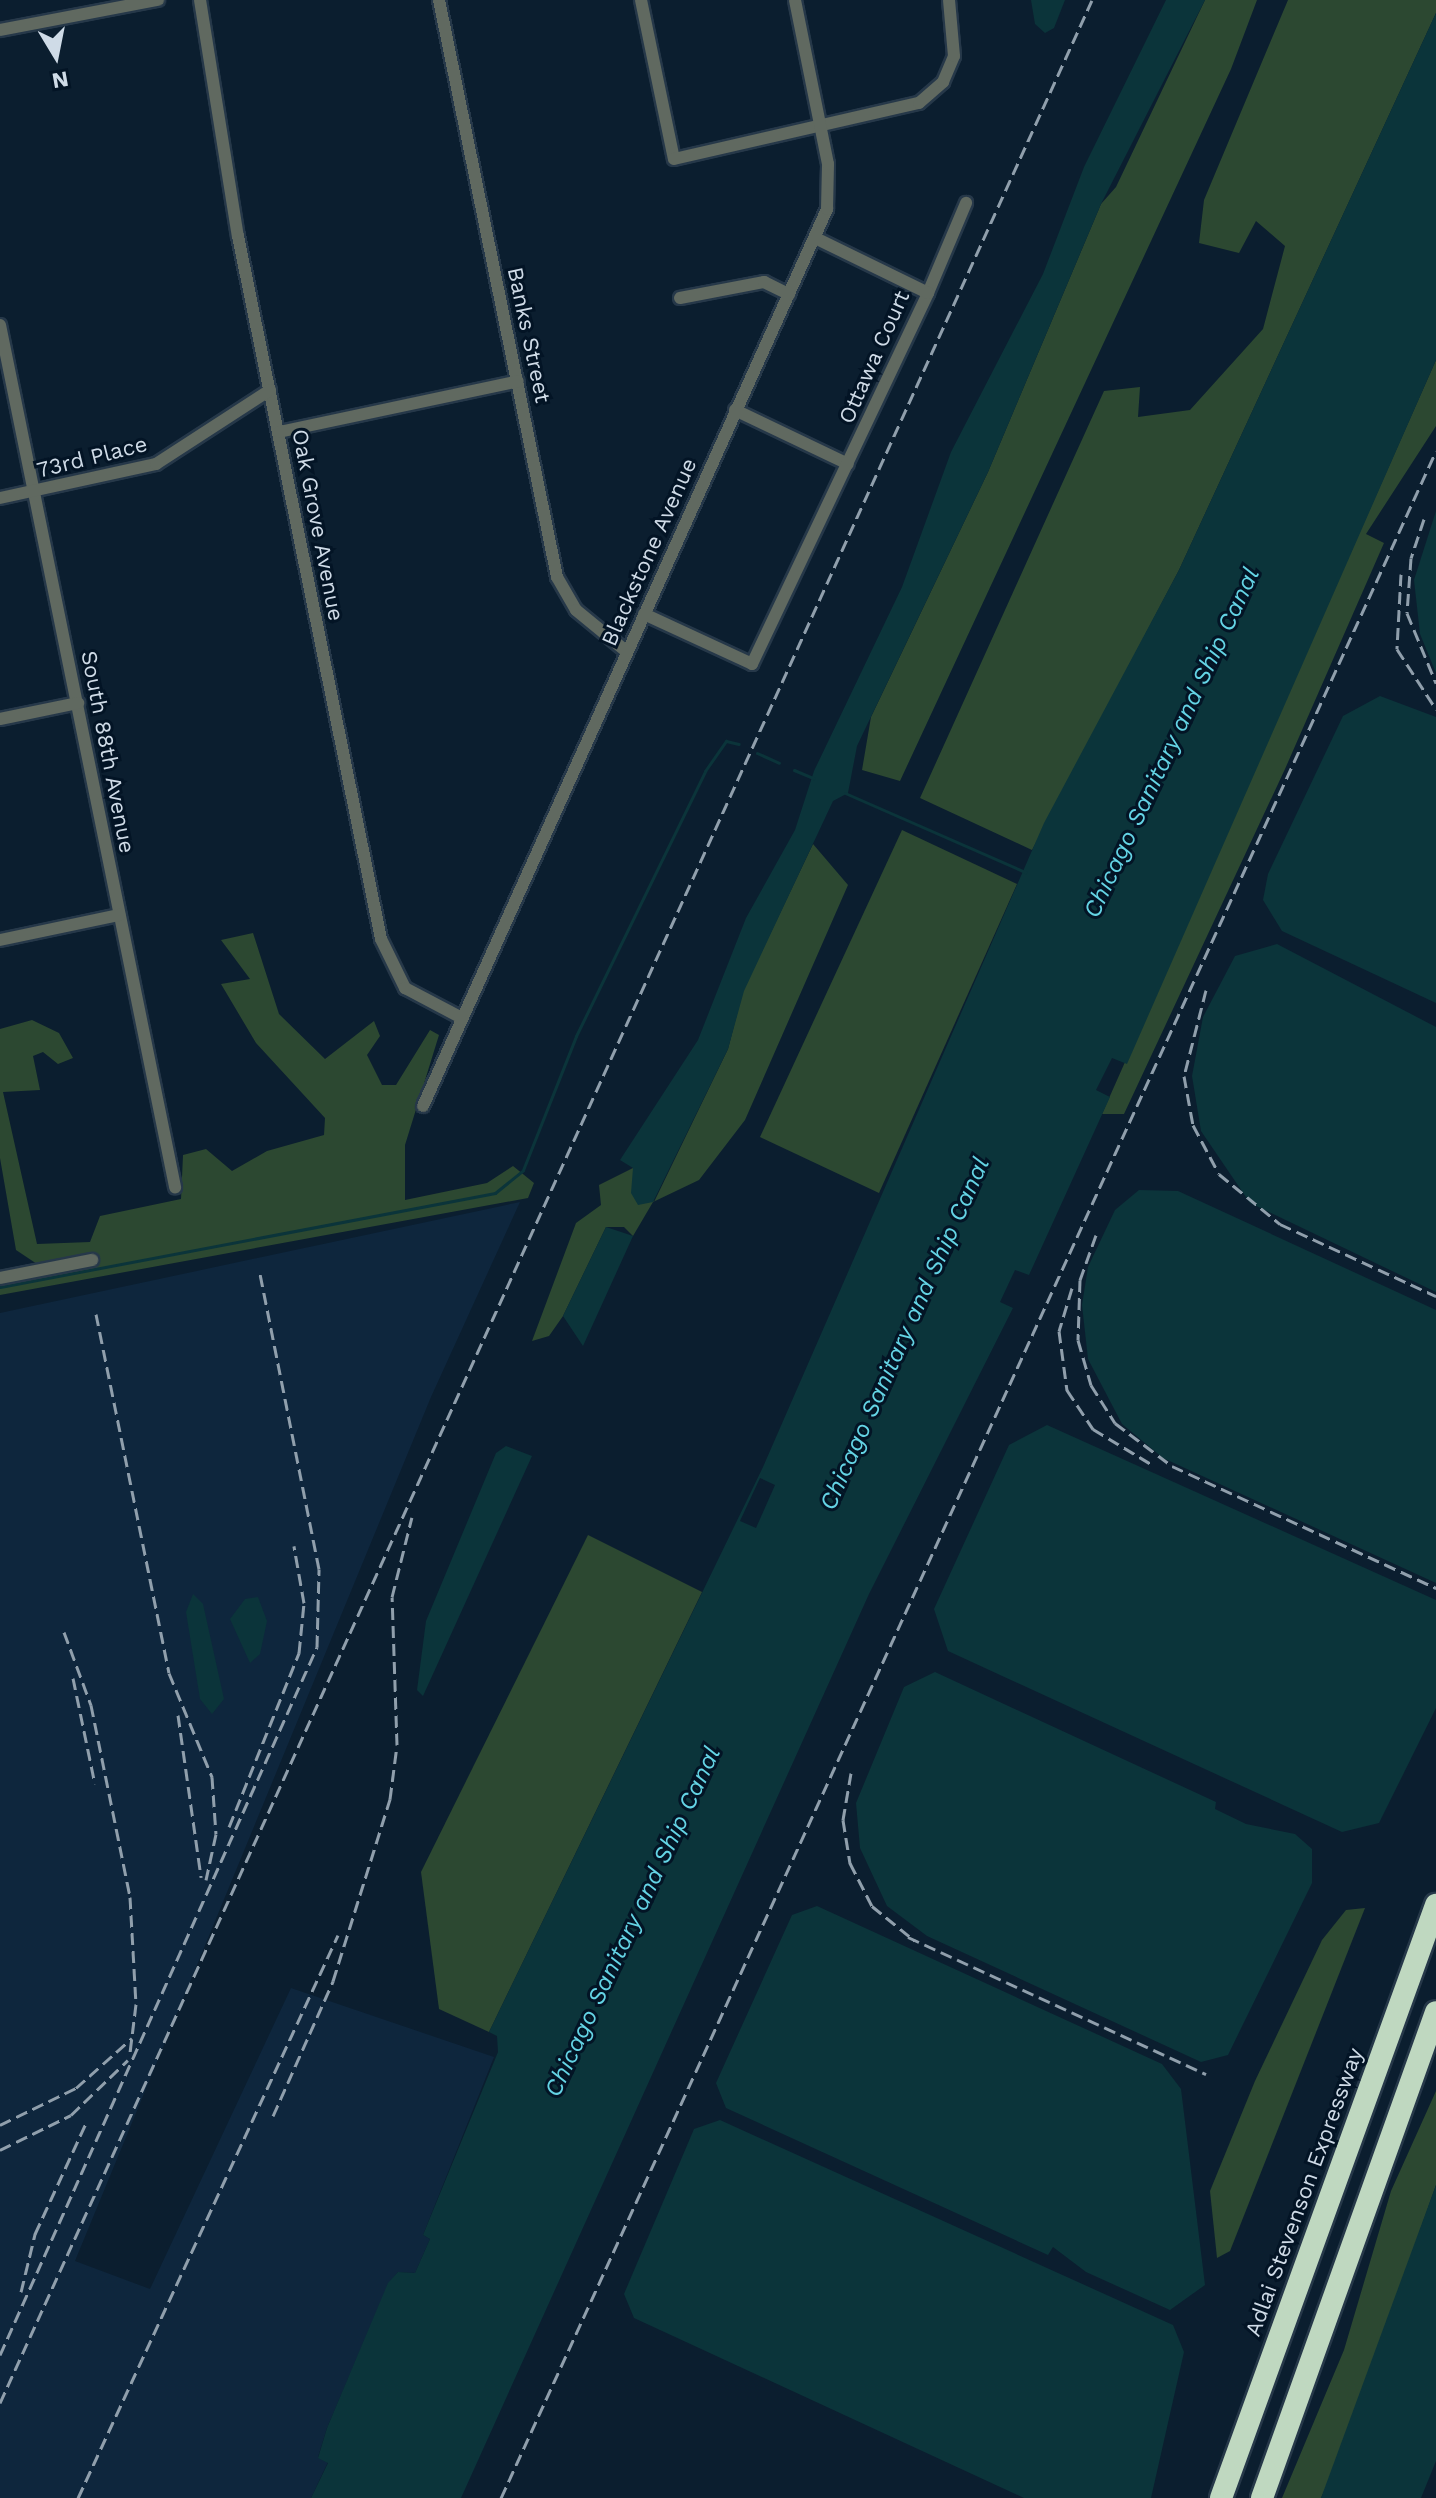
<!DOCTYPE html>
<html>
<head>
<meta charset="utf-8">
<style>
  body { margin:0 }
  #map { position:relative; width:1436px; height:2498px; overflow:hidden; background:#0b1e2f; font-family:"Work Sans",sans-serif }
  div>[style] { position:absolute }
  .built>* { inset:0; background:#0e263d }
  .green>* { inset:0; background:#2c4831 }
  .water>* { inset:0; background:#0b343a }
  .pier>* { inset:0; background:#0b1e2f }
  .stream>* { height:3px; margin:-1.5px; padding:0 1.5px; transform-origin:1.5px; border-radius:1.5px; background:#0b343a }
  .roads { filter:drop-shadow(2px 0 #263849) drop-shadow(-2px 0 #263849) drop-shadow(0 2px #263849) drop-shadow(0 -2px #263849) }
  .minor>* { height:12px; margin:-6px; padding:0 6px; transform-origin:6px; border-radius:6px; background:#606960 }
  .motorway>* { height:22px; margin:-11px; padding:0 11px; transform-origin:11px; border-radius:11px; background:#bfd8c0 }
  .rail>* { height:3px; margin-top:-1.5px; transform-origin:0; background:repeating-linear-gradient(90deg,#909fac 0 12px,transparent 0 18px) }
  span { translate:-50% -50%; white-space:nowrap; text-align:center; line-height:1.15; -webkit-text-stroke:6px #031425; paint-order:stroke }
  .street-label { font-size:22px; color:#cfdbe7 }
  .water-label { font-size:24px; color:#64d4e5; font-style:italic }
  .north { position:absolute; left:16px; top:16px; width:80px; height:80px; -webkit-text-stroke:6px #031425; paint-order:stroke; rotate:170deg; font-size:22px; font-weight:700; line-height:32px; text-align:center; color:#cfdbe7 }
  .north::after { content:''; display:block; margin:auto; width:28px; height:36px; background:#cfdbe7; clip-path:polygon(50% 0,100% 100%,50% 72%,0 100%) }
</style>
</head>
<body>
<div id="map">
  <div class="built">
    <i style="clip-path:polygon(520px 1202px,431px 1397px,75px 2261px,150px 2289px,291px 1988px,494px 2057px,423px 2235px,430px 2239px,415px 2273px,398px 2272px,389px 2283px,327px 2428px,318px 2457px,328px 2462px,311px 2498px,0 2498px,0 1313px)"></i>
  </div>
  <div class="green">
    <i style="clip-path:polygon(1205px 0,1257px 0,1231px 69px,900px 781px,862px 770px,871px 717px,988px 472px,1101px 204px,1116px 187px)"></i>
    <i style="clip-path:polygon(1288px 0,1436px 0,1436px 13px,1179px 570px,1032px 850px,920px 798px,1104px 391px,1140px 387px,1138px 417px,1190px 410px,1263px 329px,1285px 246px,1256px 221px,1239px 253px,1199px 243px,1204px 200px)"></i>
    <i style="clip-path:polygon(1436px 360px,1436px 426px,1366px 534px,1384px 543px,1285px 769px,1124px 1114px,1102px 1114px)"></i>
    <i style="clip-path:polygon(902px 830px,1017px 884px,879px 1193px,760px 1137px)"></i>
    <i style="clip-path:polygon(813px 844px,848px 885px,745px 1120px,699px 1180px,653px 1202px,633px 1236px,624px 1227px,606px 1227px,563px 1316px,549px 1336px,532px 1341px,576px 1223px,601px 1205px,599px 1185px,633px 1168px,654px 1202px,728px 1049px,743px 991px)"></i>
    <i style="clip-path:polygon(253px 933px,279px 1014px,325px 1059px,374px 1021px,380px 1036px,367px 1055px,382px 1085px,396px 1085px,430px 1030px,439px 1035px,405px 1145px,405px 1200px,487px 1183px,513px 1166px,534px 1183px,528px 1198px,0 1295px,0 1282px,40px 1266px,16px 1250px,0 1158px,0 1029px,32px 1020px,59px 1033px,73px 1058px,58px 1064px,43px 1052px,33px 1056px,40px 1090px,3px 1092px,37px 1244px,90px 1242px,100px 1216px,181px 1199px,183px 1155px,206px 1149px,232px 1171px,267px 1151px,324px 1135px,325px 1118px,256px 1043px,221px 984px,250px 979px,221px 940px)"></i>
    <i style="clip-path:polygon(588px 1535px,702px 1592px,489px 2032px,439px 2009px,421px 1872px)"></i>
    <i style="clip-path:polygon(1365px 1908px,1230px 2251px,1217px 2258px,1210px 2191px,1255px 2081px,1322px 1940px,1346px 1910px)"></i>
    <i style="clip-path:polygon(1436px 2091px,1436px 2185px,1341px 2454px,1321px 2498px,1282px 2498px,1344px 2350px,1391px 2191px)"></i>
  </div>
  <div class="water">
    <i style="clip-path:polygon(1031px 0,1065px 0,1054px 28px,1045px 33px,1035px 24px)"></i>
    <i style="clip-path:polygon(1166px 0,1205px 0,1101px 204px,988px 472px,857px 746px,848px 793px,833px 801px,744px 991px,728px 1049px,653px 1202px,638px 1205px,631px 1193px,633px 1168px,620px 1160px,698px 1040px,746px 918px,795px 830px,814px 771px,902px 587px,951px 452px,1043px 274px,1084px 167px)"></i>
    <i style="clip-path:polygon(1436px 13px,1436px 360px,1127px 1064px,1112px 1058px,1096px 1090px,1110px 1097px,1029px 1275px,1015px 1270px,1000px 1302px,1013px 1308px,869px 1594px,461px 2498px,311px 2498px,328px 2463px,318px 2458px,327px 2428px,388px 2283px,398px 2272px,415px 2273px,430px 2239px,423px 2235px,498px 2052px,497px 2036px,489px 2032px,763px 1467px,1044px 823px,1179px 570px)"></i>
    <i style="clip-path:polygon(1436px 511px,1436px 673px,1420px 634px,1414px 580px)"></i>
    <i style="clip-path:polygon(1380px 696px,1436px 717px,1436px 1003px,1282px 931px,1263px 900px,1268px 874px,1343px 716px)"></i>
    <i style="clip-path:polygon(1277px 944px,1436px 1027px,1436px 1292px,1250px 1203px,1201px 1131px,1192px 1076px,1203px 1017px,1235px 956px)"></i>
    <i style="clip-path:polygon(1139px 1190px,1178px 1191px,1436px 1310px,1436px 1583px,1163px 1458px,1122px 1424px,1088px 1359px,1082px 1305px,1088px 1267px,1115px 1210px)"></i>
    <i style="clip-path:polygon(606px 1227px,633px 1236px,583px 1346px,563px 1316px)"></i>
    <i style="clip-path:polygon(1047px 1425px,1436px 1600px,1436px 1708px,1379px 1823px,1342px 1832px,948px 1651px,934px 1609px,1009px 1445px)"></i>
    <i style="clip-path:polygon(506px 1446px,532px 1456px,423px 1696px,417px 1690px,426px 1621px,496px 1453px)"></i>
    <i style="clip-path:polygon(193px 1594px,203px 1604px,224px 1699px,212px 1714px,200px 1699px,186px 1612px)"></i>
    <i style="clip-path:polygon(258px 1597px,267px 1621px,260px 1654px,250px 1663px,230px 1619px,245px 1599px)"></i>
    <i style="clip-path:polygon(935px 1672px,1216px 1802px,1215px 1809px,1246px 1824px,1295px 1834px,1312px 1849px,1312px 1883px,1228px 2055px,1201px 2062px,927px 1936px,887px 1906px,860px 1848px,856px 1803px,904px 1687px)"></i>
    <i style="clip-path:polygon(817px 1906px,1162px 2064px,1181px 2089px,1205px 2285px,1170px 2310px,1086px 2272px,1053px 2247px,1048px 2255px,726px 2108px,716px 2083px,792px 1915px)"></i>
    <i style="clip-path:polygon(720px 2120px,1173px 2325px,1184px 2352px,1151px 2498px,1024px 2498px,634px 2318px,624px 2294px,694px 2129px)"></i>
    <i style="clip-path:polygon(1436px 2185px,1436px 2461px,1421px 2498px,1321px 2498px)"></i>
  </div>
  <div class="pier">
    <i style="clip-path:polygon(760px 1478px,775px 1485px,756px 1528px,740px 1521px)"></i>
  </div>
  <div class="stream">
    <i style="left:757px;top:753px;width:24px;rotate:24deg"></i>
    <i style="left:794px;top:770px;width:21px;rotate:23deg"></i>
    <i style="left:845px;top:793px;width:197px;rotate:23.7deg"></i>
    <i style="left:0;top:1287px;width:504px;rotate:-10.75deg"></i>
    <i style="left:495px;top:1193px;width:36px;rotate:-39deg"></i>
    <i style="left:523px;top:1170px;width:144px;rotate:-68.4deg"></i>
    <i style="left:576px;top:1036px;width:295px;rotate:-64deg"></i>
    <i style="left:705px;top:771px;width:37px;rotate:-55deg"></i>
    <i style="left:726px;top:741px;width:13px;rotate:13deg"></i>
  </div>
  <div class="roads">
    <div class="minor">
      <i style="left:200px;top:0;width:239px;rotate:80.9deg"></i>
      <i style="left:238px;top:236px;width:717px;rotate:78.5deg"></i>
      <i style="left:381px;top:939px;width:55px;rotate:63.9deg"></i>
      <i style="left:405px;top:988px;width:64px;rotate:27.8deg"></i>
      <i style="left:439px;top:0;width:589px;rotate:78.44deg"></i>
      <i style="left:557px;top:577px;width:38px;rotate:60deg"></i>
      <i style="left:576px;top:610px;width:65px;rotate:39.4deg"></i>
      <i style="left:641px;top:0;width:162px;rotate:78.3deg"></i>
      <i style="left:674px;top:159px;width:251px;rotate:-12.9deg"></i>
      <i style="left:919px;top:103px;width:32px;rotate:-41deg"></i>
      <i style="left:943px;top:82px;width:28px;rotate:-67deg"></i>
      <i style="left:954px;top:56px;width:56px;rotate:-95.1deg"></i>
      <i style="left:0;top:30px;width:161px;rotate:-10.8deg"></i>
      <i style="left:928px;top:293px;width:98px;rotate:-67.1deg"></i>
      <i style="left:680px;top:298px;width:86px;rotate:-10.8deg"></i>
      <i style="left:764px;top:282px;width:28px;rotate:26deg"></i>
      <i style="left:0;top:325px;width:880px;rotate:78.52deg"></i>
      <i style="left:735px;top:410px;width:125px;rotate:25.5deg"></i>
      <i style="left:279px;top:432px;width:244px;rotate:-12deg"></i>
      <i style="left:0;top:498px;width:160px;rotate:-12.3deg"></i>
      <i style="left:156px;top:464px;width:136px;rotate:-33deg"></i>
      <i style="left:644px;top:614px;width:119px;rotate:24.8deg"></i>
      <i style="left:752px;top:664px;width:411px;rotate:-64.6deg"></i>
      <i style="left:928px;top:293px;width:126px;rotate:-154deg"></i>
      <i style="left:0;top:719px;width:80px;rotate:-11.6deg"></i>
      <i style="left:0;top:940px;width:122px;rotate:-11.9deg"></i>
      <i style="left:423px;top:1106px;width:984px;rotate:-65.75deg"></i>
      <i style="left:827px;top:209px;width:45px;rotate:-88.7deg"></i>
      <i style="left:828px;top:164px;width:167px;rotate:-101.4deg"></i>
      <i style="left:0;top:1278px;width:94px;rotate:-11.1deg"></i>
    </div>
    <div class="motorway">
      <i style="left:1221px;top:2498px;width:631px;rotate:-70.07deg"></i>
      <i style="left:1262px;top:2498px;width:516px;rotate:-70.3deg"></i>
    </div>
  </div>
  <div class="rail">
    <i style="left:1424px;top:519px;width:41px;rotate:108.4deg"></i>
    <i style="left:1411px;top:558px;width:55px;rotate:94.2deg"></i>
    <i style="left:1407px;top:613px;width:76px;rotate:67.5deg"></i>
    <i style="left:1401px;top:574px;width:75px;rotate:93.1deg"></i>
    <i style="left:1397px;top:649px;width:72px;rotate:57deg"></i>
    <i style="left:1206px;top:990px;width:89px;rotate:104.3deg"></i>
    <i style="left:1184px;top:1076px;width:50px;rotate:79.6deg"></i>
    <i style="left:1193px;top:1125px;width:55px;rotate:62deg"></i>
    <i style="left:1219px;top:1174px;width:79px;rotate:39.3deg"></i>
    <i style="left:1280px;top:1224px;width:172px;rotate:24.8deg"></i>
    <i style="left:1096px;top:1235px;width:48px;rotate:109.6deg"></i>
    <i style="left:1080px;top:1280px;width:60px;rotate:91.9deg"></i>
    <i style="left:1078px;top:1340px;width:47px;rotate:73.9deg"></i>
    <i style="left:1091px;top:1385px;width:45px;rotate:57.7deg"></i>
    <i style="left:1115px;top:1423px;width:71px;rotate:37deg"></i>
    <i style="left:1172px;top:1466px;width:291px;rotate:24.8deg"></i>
    <i style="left:1072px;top:1288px;width:45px;rotate:106.8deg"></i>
    <i style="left:1059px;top:1331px;width:60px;rotate:82.3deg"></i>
    <i style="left:1067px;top:1390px;width:47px;rotate:56.3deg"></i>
    <i style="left:1093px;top:1429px;width:68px;rotate:31.1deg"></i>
    <i style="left:96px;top:1314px;width:366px;rotate:78.5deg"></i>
    <i style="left:169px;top:1673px;width:113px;rotate:67.5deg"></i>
    <i style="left:212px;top:1777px;width:57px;rotate:86deg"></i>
    <i style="left:216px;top:1834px;width:47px;rotate:102.3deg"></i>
    <i style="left:64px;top:1632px;width:78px;rotate:69.7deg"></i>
    <i style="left:91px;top:1705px;width:196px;rotate:78.5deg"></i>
    <i style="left:130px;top:1897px;width:107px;rotate:86.8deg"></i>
    <i style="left:136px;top:2004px;width:49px;rotate:97deg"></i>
    <i style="left:73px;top:1678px;width:108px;rotate:78.3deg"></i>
    <i style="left:178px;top:1715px;width:164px;rotate:81.9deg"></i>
    <i style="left:851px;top:1773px;width:48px;rotate:99.7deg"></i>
    <i style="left:843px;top:1820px;width:44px;rotate:80.8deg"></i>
    <i style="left:850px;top:1863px;width:48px;rotate:62.9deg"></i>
    <i style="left:872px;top:1906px;width:55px;rotate:39.1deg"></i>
    <i style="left:229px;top:1827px;width:188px;rotate:-68.1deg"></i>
    <i style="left:299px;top:1653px;width:50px;rotate:-84.3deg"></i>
    <i style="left:304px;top:1603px;width:58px;rotate:-100deg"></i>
    <i style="left:908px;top:1937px;width:328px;rotate:24.7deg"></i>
    <i style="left:273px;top:2116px;width:148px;rotate:-66deg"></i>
    <i style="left:333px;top:1981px;width:191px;rotate:-72.6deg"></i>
    <i style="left:390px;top:1799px;width:54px;rotate:-82.6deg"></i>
    <i style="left:397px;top:1745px;width:148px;rotate:-91.9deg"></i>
    <i style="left:392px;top:1597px;width:82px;rotate:-76deg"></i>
    <i style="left:0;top:2125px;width:85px;rotate:-26deg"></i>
    <i style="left:76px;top:2088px;width:75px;rotate:-41.8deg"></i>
    <i style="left:0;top:2150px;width:79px;rotate:-26.2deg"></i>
    <i style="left:71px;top:2115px;width:79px;rotate:-44deg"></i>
    <i style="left:21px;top:2292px;width:60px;rotate:-76.4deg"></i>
    <i style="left:35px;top:2234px;width:122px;rotate:-65.3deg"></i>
    <i style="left:0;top:2355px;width:776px;rotate:-65.88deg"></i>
    <i style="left:317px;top:1647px;width:78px;rotate:-88.5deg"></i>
    <i style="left:319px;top:1569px;width:302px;rotate:-101.3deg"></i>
    <i style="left:0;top:2403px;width:2639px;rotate:-65.56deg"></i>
    <i style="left:78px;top:2498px;width:620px;rotate:-65.21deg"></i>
    <i style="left:501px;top:2498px;width:2250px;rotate:-65.45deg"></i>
  </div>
  <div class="street-label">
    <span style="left:529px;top:335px;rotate:78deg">Banks Street</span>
    <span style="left:874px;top:357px;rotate:-66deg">Ottawa Court</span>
    <span style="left:92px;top:457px;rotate:-14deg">73rd Place</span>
    <span style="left:318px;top:525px;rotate:79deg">Oak Grove Avenue</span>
    <span style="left:649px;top:552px;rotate:-66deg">Blackstone Avenue</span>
    <span style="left:108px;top:752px;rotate:79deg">South 88th Avenue</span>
    <span style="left:1304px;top:2192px;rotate:-70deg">Adlai Stevenson Expressway</span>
  </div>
  <div class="water-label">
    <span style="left:1172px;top:743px;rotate:-65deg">Chicago Sanitary and Ship Canal</span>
    <span style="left:905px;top:1334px;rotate:-66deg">Chicago Sanitary and Ship Canal</span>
    <span style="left:633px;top:1922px;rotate:-65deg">Chicago Sanitary and Ship Canal</span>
  </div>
  <div class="north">N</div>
</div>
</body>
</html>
